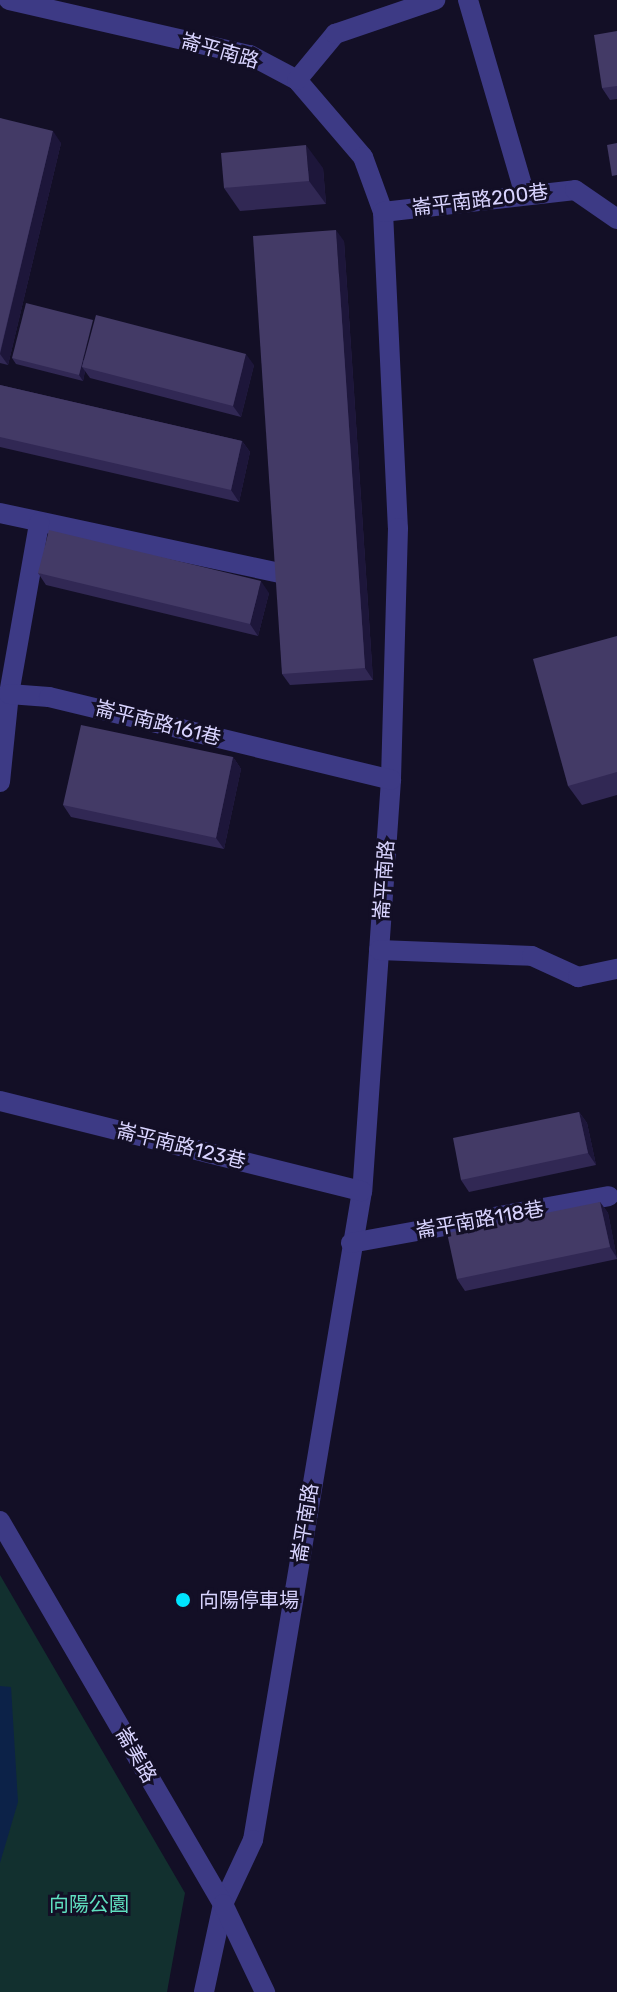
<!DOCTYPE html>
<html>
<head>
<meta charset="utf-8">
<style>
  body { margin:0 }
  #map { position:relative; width:617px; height:1992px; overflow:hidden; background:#130f26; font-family:Rubik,"Noto Sans TC",sans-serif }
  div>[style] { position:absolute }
  .green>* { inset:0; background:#12302f }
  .water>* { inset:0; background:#0c2248 }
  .minor>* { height:20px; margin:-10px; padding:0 10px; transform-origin:10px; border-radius:10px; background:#3d3a85 }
  .wall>* { inset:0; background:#312854 }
  .shaded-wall>* { inset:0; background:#1d163a }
  .building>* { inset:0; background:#433a66 }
  .dots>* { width:22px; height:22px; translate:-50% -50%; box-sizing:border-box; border:4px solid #130f26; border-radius:50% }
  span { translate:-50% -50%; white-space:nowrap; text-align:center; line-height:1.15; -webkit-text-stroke:6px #130f26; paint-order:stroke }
  .street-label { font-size:20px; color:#d9d4ff }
  .poi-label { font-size:20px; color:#d9d4ff }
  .left { translate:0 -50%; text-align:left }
  .park-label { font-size:20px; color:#5fe0c0 }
</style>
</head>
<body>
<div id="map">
  <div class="green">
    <i style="clip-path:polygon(0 1575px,185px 1893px,167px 1992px,0 1992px)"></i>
  </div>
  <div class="water">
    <i style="clip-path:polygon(0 1686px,11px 1687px,18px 1802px,0 1863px)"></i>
  </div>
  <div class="minor">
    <i style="left:9px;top:0;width:247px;rotate:12.9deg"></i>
    <i style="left:250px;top:55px;width:53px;rotate:28deg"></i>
    <i style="left:297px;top:80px;width:101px;rotate:49.4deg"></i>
    <i style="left:363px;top:157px;width:59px;rotate:70deg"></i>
    <i style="left:383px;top:212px;width:316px;rotate:87.3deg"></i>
    <i style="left:398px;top:528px;width:252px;rotate:91.6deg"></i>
    <i style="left:391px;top:780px;width:412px;rotate:94deg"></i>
    <i style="left:362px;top:1191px;width:658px;rotate:99.53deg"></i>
    <i style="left:253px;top:1840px;width:71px;rotate:115.1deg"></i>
    <i style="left:223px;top:1904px;width:90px;rotate:102.2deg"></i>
    <i style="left:468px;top:0;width:200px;rotate:73.7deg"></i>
    <i style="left:297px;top:80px;width:60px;rotate:-50.4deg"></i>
    <i style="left:335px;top:34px;width:106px;rotate:-18.8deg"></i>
    <i style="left:383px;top:212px;width:193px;rotate:-6.5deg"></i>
    <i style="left:575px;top:190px;width:51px;rotate:34.6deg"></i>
    <i style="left:0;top:513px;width:285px;rotate:12.1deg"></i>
    <i style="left:9px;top:694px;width:174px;rotate:-80deg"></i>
    <i style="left:0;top:782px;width:88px;rotate:-84.2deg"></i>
    <i style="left:9px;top:694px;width:40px;rotate:4.3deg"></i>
    <i style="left:49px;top:697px;width:352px;rotate:13.6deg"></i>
    <i style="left:379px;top:950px;width:153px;rotate:2.2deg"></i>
    <i style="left:532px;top:956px;width:51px;rotate:24.5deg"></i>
    <i style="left:578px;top:977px;width:40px;rotate:-12deg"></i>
    <i style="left:0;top:1101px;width:373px;rotate:14deg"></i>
    <i style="left:351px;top:1243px;width:262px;rotate:-10.3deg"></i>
    <i style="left:0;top:1521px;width:443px;rotate:59.8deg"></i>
    <i style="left:223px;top:1904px;width:98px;rotate:64.5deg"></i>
  </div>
  <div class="wall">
    <i style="clip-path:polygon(617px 31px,617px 99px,610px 100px,602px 88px)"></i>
    <i style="clip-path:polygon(0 118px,61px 143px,8px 365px,0 363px)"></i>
    <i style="clip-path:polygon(323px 168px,326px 204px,240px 211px,224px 188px)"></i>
    <i style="clip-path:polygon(344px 241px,373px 680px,290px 685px,282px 674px)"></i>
    <i style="clip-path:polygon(12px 358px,254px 365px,241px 417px,90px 378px,85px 371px,83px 381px,16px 364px)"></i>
    <i style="clip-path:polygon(0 385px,242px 441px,250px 452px,239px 502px,0 447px)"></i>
    <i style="clip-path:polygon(38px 573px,269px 593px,258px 636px,46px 585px)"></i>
    <i style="clip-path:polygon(617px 636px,617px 795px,582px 805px,568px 786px)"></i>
    <i style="clip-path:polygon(233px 757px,241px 769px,224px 849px,71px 817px,63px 805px)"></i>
    <i style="clip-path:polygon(579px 1112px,587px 1123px,596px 1165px,469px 1192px,461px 1180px)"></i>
    <i style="clip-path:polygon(600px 1202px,608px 1213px,617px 1259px,465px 1291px,457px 1279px)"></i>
  </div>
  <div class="shaded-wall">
    <i style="clip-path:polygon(53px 131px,61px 143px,8px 365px,0 354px)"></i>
    <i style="clip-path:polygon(306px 145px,323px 168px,326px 204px,309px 181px)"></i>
    <i style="clip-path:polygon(336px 230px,344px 241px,373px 680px,365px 668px)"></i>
    <i style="clip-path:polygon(93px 320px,82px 367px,85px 371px,83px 381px,79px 375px)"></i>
    <i style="clip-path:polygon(246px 354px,254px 365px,241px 417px,233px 406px)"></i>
    <i style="clip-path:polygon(242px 441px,250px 452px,239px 502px,231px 490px)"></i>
    <i style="clip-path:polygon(261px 581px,269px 593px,258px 636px,250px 624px)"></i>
    <i style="clip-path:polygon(233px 757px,241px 769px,224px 849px,216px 838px)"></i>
    <i style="clip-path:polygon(579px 1112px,587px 1123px,596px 1165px,588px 1153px)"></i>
    <i style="clip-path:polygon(600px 1202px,608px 1213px,617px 1258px,610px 1247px)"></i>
  </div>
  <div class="building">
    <i style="clip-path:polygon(617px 31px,617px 86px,602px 88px,594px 35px)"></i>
    <i style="clip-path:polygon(0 118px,53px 131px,0 352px)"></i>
    <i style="clip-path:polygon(617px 143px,617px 175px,612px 176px,607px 145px)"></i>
    <i style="clip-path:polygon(306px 145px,309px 181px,224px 188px,221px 153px)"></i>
    <i style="clip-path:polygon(336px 230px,365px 668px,282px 674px,253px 236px)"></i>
    <i style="clip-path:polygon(26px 303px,93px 320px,79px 375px,12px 358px)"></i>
    <i style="clip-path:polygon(96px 315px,246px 354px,233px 406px,82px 367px)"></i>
    <i style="clip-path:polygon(0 385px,242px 441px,231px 490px,0 437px)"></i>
    <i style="clip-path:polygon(49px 530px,261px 581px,250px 624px,38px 573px)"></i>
    <i style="clip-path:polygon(617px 636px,617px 772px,568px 786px,533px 659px)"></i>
    <i style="clip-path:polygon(81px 725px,233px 757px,216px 838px,63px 805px)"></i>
    <i style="clip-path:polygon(579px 1112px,588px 1153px,461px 1180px,453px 1138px)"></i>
    <i style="clip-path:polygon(600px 1202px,610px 1247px,457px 1279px,447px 1233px)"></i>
  </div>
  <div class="dots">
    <i style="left:183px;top:1600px;background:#00e5ff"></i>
  </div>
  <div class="street-label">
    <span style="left:220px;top:51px;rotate:16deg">崙平南路</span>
    <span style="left:480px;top:200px;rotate:-7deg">崙平南路200巷</span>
    <span style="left:158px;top:723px;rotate:14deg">崙平南路161巷</span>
    <span style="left:384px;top:880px;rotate:-86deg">崙平南路</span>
    <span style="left:181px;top:1146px;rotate:14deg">崙平南路123巷</span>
    <span style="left:480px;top:1220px;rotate:-10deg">崙平南路118巷</span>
    <span style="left:305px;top:1523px;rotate:-81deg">崙平南路</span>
    <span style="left:136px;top:1755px;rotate:60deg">崙美路</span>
  </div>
  <div class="poi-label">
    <span class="left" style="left:199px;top:1600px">向陽停車場</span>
  </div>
  <div class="park-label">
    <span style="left:89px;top:1904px">向陽公園</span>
  </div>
</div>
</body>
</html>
